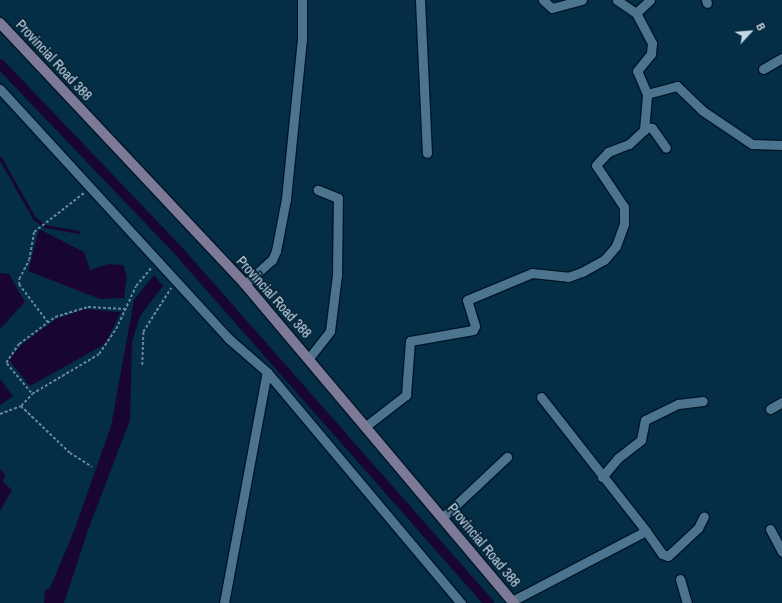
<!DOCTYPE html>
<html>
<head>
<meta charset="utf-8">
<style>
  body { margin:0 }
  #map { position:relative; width:782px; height:603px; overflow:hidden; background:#042e45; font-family:"Archivo Narrow",sans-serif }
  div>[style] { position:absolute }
  .water>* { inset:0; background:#190531 }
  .stream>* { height:3px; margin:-1.5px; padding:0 1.5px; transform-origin:1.5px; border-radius:1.5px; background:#190531 }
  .canal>* { height:10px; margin:-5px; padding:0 5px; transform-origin:5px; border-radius:5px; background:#190531 }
  .path>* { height:1.5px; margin-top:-0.75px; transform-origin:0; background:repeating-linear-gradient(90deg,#678699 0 3px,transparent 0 5px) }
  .roads { filter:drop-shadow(1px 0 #001526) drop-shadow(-1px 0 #001526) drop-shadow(0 1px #001526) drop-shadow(0 -1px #001526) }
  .minor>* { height:9px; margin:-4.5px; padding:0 4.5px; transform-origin:4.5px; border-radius:4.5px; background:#4d748e }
  .secondary>* { height:10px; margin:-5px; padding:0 5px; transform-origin:5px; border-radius:5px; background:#7c7a96 }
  span { translate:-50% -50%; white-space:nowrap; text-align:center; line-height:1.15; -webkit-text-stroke:3.5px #062335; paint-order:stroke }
  .street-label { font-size:14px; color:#c4d9e8 }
  .north { position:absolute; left:730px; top:12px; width:40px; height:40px; -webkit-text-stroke:3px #062335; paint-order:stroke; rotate:64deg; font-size:11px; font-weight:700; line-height:16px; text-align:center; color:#c4d9e8 }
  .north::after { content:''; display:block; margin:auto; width:14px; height:18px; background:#c4d9e8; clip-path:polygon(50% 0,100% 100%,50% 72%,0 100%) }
</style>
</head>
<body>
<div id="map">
  <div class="water">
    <i style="clip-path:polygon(39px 229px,84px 252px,90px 270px,109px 264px,123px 265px,127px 276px,124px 298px,100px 299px,28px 271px)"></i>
    <i style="clip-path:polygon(0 273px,9px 274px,25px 302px,0 329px)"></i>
    <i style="clip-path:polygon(154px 275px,163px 286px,140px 316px,132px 342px,130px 420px,88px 530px,64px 603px,44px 603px,45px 591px,50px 588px,74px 531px,111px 426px,134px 300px)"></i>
    <i style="clip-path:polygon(85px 309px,121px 312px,105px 344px,30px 386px,9px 360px,22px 344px,56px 319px)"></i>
    <i style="clip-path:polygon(0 379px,13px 396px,0 405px)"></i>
    <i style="clip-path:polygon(0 469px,5px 474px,3px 482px,12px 490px,0 511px)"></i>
  </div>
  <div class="stream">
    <i style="left:0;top:158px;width:69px;rotate:60.5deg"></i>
    <i style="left:34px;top:218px;width:14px;rotate:36deg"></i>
    <i style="left:45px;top:226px;width:34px;rotate:10deg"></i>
  </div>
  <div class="canal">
    <i style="left:0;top:64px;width:253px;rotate:46.3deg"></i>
    <i style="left:175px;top:247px;width:475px;rotate:48.6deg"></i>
  </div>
  <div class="path">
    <i style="left:48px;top:323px;width:48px;rotate:-127.3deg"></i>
    <i style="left:19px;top:285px;width:6px;rotate:-90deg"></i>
    <i style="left:19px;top:279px;width:21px;rotate:-62deg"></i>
    <i style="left:29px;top:260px;width:28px;rotate:-80deg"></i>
    <i style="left:34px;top:232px;width:63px;rotate:-38deg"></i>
    <i style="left:142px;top:365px;width:33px;rotate:-88deg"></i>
    <i style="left:143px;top:332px;width:52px;rotate:-57.5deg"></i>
    <i style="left:31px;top:393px;width:39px;rotate:-130deg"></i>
    <i style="left:6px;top:363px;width:23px;rotate:-56deg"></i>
    <i style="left:19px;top:344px;width:45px;rotate:-36.9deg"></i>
    <i style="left:55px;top:317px;width:34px;rotate:-17deg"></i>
    <i style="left:88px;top:307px;width:37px;rotate:3deg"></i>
    <i style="left:21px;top:406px;width:16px;rotate:-47deg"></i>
    <i style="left:32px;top:394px;width:78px;rotate:-30.8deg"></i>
    <i style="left:99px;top:354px;width:30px;rotate:-56deg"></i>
    <i style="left:116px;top:329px;width:47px;rotate:-65.1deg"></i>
    <i style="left:136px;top:286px;width:25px;rotate:-50deg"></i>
    <i style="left:0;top:414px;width:22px;rotate:-21deg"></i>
    <i style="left:21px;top:406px;width:68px;rotate:43.8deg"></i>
    <i style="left:70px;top:453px;width:26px;rotate:32deg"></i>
  </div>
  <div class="roads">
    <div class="minor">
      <i style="left:420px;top:0;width:153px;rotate:87.4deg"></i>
      <i style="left:543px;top:0;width:12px;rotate:42deg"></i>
      <i style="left:552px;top:8px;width:31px;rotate:-15deg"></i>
      <i style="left:706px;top:0;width:3px;rotate:72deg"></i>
      <i style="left:636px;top:13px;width:19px;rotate:-43deg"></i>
      <i style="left:763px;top:69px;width:22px;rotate:-30deg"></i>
      <i style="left:0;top:89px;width:338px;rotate:47.5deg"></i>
      <i style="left:228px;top:338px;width:52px;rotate:41.1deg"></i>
      <i style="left:267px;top:372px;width:302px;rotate:50deg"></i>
      <i style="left:647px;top:94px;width:31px;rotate:-15deg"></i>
      <i style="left:677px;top:86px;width:36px;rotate:44deg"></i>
      <i style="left:703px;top:111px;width:59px;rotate:34deg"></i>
      <i style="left:752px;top:144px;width:30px;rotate:2deg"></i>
      <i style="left:645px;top:127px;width:7px;rotate:8deg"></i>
      <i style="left:652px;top:128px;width:24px;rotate:55deg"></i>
      <i style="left:245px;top:284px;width:36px;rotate:-42deg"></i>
      <i style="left:272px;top:260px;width:10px;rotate:-66deg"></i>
      <i style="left:276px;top:251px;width:53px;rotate:-79.1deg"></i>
      <i style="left:286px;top:199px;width:161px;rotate:-84.3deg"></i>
      <i style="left:302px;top:39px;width:39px;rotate:-90deg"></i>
      <i style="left:309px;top:358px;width:34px;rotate:-52deg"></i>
      <i style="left:330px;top:331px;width:56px;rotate:-82.9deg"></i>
      <i style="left:337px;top:275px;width:77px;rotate:-89.3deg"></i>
      <i style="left:338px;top:198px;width:22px;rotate:-158deg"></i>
      <i style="left:541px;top:397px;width:170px;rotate:51.9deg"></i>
      <i style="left:770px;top:409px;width:14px;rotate:-30deg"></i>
      <i style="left:366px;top:426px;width:51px;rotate:-37.8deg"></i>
      <i style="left:406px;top:395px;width:54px;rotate:-85.8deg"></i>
      <i style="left:410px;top:341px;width:64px;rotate:-9.9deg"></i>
      <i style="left:473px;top:330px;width:4px;rotate:-63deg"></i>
      <i style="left:475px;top:326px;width:27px;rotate:-107deg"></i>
      <i style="left:467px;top:300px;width:70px;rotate:-22.6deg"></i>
      <i style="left:532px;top:273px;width:36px;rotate:6deg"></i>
      <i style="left:568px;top:277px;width:15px;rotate:-20deg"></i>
      <i style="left:582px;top:272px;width:25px;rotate:-29deg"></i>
      <i style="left:604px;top:260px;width:18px;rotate:-49deg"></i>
      <i style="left:616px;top:246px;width:23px;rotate:-70deg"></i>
      <i style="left:624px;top:224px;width:17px;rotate:-90deg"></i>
      <i style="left:624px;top:207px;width:50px;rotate:-123.7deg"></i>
      <i style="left:596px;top:165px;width:18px;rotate:-47deg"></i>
      <i style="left:608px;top:152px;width:22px;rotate:-21deg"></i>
      <i style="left:629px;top:144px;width:21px;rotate:-43deg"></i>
      <i style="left:644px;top:130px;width:36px;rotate:-85deg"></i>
      <i style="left:647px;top:94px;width:25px;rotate:-113deg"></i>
      <i style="left:637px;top:71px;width:22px;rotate:-51deg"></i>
      <i style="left:651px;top:54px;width:11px;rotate:-85deg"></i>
      <i style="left:652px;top:43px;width:34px;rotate:-118deg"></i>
      <i style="left:636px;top:13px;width:23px;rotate:-146deg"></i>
      <i style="left:602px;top:477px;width:25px;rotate:-50deg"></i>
      <i style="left:618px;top:458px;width:29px;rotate:-38deg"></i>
      <i style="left:641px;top:440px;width:20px;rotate:-79deg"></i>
      <i style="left:645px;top:420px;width:37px;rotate:-26deg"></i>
      <i style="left:678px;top:404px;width:25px;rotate:-7deg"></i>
      <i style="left:443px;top:517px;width:88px;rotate:-43.2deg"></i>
      <i style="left:770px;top:529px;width:26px;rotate:62deg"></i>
      <i style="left:680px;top:579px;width:25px;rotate:74deg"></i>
      <i style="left:512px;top:601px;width:151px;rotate:-27.6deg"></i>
      <i style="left:646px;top:531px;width:28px;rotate:55deg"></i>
      <i style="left:662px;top:554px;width:6px;rotate:18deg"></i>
      <i style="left:668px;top:556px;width:41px;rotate:-43deg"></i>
      <i style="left:698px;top:528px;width:13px;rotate:-63deg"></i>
      <i style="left:224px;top:603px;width:235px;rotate:-79.5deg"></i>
    </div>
    <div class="secondary">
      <i style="left:0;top:23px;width:358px;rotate:46.8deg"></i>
      <i style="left:245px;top:284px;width:417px;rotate:49.9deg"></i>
    </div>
  </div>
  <div class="street-label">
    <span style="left:54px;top:60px;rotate:47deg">Provincial Road 388</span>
    <span style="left:274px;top:297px;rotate:48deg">Provincial Road 388</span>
    <span style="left:484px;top:545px;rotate:50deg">Provincial Road 388</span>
  </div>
  <div class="north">B</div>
</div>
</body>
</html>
